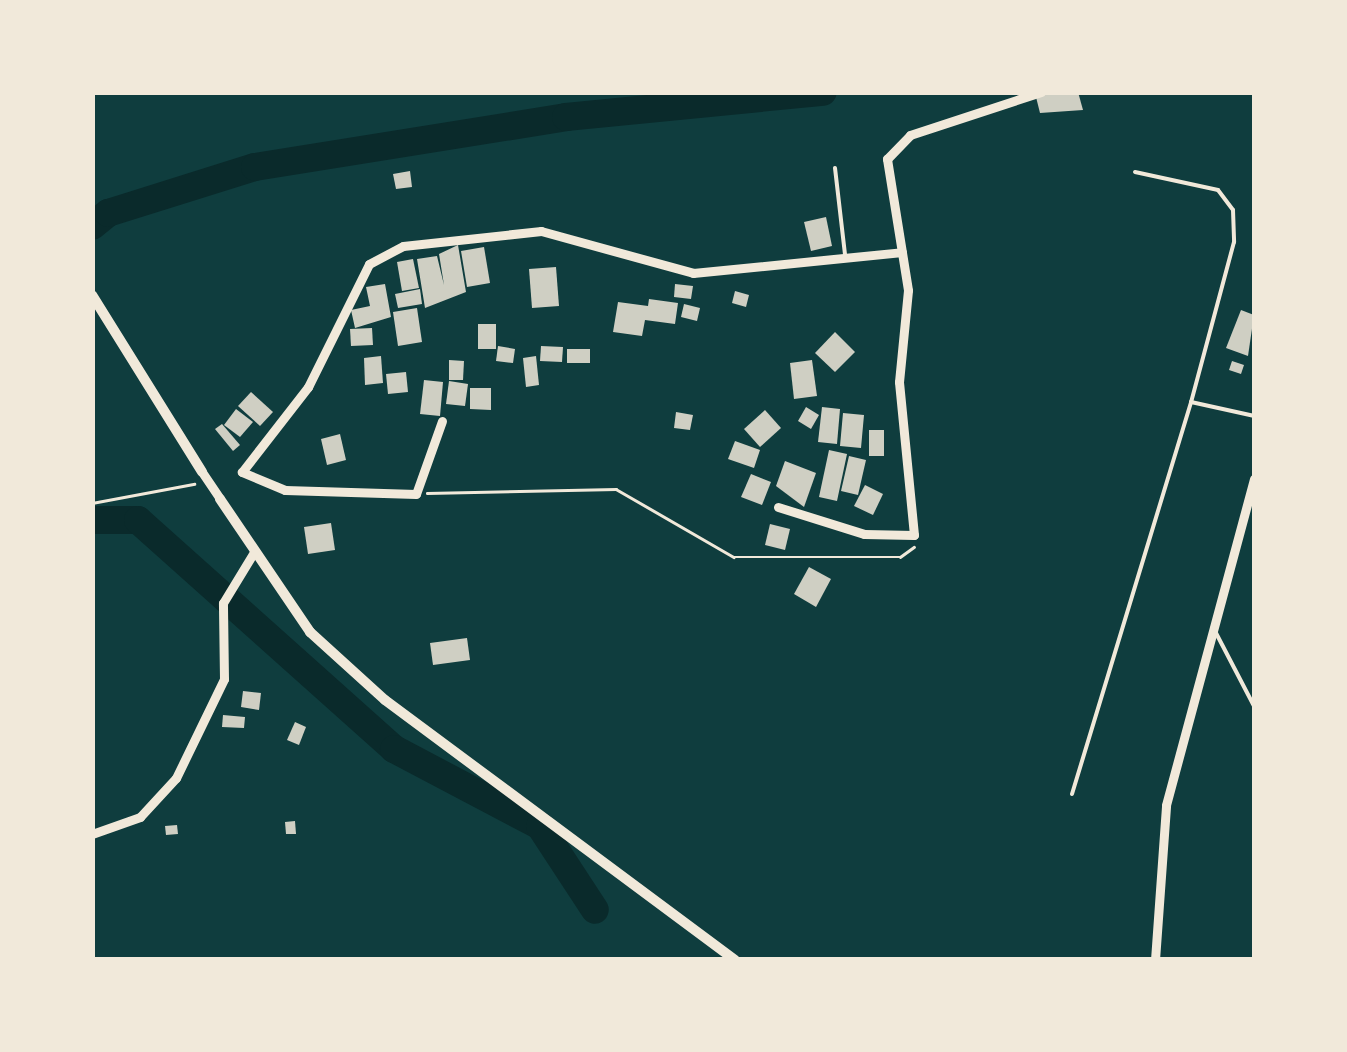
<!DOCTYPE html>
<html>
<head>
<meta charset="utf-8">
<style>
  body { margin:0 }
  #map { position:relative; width:1347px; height:1052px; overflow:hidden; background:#0f3d3e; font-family:"Exo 2",sans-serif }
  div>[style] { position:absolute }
  .river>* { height:28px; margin:-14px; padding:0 14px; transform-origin:14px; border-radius:14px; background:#0a2a2b }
  .building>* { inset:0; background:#cfcfc3 }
  .path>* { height:2.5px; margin:-1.25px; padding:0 1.25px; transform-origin:1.25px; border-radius:1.25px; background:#f1e9da }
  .service>* { height:4px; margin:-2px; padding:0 2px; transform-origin:2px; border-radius:2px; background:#f1e9da }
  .minor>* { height:9px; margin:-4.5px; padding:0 4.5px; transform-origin:4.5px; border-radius:4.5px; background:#f1e9da }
  .tertiary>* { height:10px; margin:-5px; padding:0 5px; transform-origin:5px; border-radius:5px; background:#f1e9da }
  span { translate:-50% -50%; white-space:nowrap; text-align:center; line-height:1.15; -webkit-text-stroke:10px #f1e9da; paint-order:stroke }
  .frame { position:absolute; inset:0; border:95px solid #f1e9da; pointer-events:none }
</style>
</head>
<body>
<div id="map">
  <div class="river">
    <i style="left:92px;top:226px;width:21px;rotate:-39deg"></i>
    <i style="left:108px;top:213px;width:154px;rotate:-17.4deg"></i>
    <i style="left:255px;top:167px;width:315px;rotate:-9.1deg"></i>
    <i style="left:566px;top:117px;width:258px;rotate:-5.6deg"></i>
    <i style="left:92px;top:520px;width:46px"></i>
    <i style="left:138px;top:520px;width:343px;rotate:41.8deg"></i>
    <i style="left:394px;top:749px;width:165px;rotate:27.8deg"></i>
    <i style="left:540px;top:826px;width:100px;rotate:56.8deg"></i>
  </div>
  <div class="building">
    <i style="clip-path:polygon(1052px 92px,1078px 92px,1083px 110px,1040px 113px,1036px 97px)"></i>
    <i style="clip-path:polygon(410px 171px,412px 187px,396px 189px,393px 174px)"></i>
    <i style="clip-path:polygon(826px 217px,832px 246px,811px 251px,804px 222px)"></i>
    <i style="clip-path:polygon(458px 245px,466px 292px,425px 308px,417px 259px,437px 256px,444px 285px,439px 254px)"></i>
    <i style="clip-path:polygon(484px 247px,490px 283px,467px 287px,461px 251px)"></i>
    <i style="clip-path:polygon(413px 259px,419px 288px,402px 291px,397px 262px)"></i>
    <i style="clip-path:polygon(556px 267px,559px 306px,532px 308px,529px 269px)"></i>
    <i style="clip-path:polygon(385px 284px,391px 317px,355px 328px,351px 310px,370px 306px,366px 287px)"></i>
    <i style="clip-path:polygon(675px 284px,693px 286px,691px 299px,674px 297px)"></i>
    <i style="clip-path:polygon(420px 289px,422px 304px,398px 308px,395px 294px)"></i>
    <i style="clip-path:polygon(735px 291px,749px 295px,746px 307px,732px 303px)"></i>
    <i style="clip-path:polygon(649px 299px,678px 303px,675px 324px,645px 320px,642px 336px,613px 332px,618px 302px,648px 306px)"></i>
    <i style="clip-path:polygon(684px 304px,700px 308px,697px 321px,681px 317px)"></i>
    <i style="clip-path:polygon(417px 308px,422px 342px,398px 346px,393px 312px)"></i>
    <i style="clip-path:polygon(1241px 310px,1254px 315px,1248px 356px,1226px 348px)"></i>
    <i style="clip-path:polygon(478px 324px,496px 324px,496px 349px,478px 349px)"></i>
    <i style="clip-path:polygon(372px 328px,373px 345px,351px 346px,350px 329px)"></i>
    <i style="clip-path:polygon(835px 332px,855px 352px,835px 372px,815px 353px)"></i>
    <i style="clip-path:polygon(498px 346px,515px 349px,513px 363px,496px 361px)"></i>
    <i style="clip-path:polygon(541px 346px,563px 347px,562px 362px,540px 361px)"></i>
    <i style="clip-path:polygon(567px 349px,590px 349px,590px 363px,567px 363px)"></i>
    <i style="clip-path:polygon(381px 356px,383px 383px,365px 385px,364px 358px)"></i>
    <i style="clip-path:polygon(536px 356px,539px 385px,526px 387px,523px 358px)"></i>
    <i style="clip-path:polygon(449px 360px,464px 361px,463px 380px,449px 380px)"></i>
    <i style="clip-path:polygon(812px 360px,817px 396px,794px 399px,790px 363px)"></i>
    <i style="clip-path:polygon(1232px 361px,1244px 365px,1241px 374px,1229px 370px)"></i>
    <i style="clip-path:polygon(406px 372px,408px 392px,388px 394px,386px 374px)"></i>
    <i style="clip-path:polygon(424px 380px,443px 382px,440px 416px,420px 414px)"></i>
    <i style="clip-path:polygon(449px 381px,468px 384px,465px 406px,446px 404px)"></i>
    <i style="clip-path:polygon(470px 388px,491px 388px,491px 410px,470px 409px)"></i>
    <i style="clip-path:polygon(251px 392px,273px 412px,260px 426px,238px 406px)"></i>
    <i style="clip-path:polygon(806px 407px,819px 415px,811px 429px,798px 421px)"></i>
    <i style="clip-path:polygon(822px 407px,840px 409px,837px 444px,818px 442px)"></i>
    <i style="clip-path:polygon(236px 409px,253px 422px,240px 437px,224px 425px)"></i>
    <i style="clip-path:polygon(765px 410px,781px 428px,760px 447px,744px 429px)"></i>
    <i style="clip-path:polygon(676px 412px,693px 415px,690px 430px,674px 428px)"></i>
    <i style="clip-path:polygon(843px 413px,864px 415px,861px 448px,840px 446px)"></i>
    <i style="clip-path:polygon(222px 424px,240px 445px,233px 451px,215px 429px)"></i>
    <i style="clip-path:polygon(869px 430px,884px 430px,884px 456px,869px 456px)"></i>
    <i style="clip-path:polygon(340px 434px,346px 460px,327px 465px,321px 439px)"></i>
    <i style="clip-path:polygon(735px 441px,760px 450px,754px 468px,728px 459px)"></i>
    <i style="clip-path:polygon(829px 450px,847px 454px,837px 501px,819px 497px)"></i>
    <i style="clip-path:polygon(849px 456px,866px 460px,858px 495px,841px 491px)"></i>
    <i style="clip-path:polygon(785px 461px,816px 473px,804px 507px,776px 486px)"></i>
    <i style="clip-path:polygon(751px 474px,771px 482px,762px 505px,741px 497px)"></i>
    <i style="clip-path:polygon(865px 485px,883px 494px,873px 515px,854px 506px)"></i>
    <i style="clip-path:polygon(331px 523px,335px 550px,308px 554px,304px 527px)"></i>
    <i style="clip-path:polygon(770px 524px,790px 529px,785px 550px,765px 545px)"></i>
    <i style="clip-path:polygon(809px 567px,831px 579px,816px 607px,794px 594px)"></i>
    <i style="clip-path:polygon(467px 638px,470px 660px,433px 665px,430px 643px)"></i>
    <i style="clip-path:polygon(243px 691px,261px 693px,259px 710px,241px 707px)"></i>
    <i style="clip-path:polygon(223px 715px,245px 717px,244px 728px,222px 727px)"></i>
    <i style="clip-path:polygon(295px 722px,306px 727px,299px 745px,287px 740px)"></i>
    <i style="clip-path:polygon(295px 821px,296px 834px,286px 834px,285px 822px)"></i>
    <i style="clip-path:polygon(177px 825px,178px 834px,166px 835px,165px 826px)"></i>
  </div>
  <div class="path">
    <i style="left:427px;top:493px;width:189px;rotate:-1.2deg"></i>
    <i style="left:616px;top:489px;width:136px;rotate:30deg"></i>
    <i style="left:734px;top:557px;width:166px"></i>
    <i style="left:900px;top:557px;width:17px;rotate:-36deg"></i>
    <i style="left:92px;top:503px;width:104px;rotate:-10.6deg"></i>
  </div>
  <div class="service">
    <i style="left:835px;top:168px;width:87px;rotate:83.4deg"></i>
    <i style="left:1135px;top:172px;width:85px;rotate:12.2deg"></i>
    <i style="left:1218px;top:190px;width:25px;rotate:53deg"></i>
    <i style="left:1233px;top:210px;width:32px;rotate:88deg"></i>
    <i style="left:1234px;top:242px;width:166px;rotate:105deg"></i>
    <i style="left:1191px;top:402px;width:65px;rotate:12.5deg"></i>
    <i style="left:1216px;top:633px;width:82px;rotate:62.5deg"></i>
    <i style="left:1072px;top:794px;width:410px;rotate:-73.1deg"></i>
  </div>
  <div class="minor">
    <i style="left:442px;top:421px;width:77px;rotate:109.6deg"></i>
    <i style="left:416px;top:494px;width:131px;rotate:-178.3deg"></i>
    <i style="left:285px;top:490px;width:47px;rotate:-157.3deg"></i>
    <i style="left:242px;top:472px;width:108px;rotate:-52.2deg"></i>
    <i style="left:308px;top:387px;width:137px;rotate:-63.6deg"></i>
    <i style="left:369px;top:264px;width:38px;rotate:-28deg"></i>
    <i style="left:403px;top:246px;width:139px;rotate:-6.2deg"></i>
    <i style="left:541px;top:231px;width:158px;rotate:15.4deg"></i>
    <i style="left:693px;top:273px;width:210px;rotate:-5.7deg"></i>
    <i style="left:202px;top:472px;width:32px;rotate:56deg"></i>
    <i style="left:778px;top:507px;width:90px;rotate:17.4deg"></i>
    <i style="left:864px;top:534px;width:50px;rotate:1.1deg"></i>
    <i style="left:914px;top:535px;width:154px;rotate:-95.6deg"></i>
    <i style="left:899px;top:382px;width:92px;rotate:-84.4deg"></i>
    <i style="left:908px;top:290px;width:133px;rotate:-99.1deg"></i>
    <i style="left:887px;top:159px;width:33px;rotate:-46deg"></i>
    <i style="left:910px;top:135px;width:138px;rotate:-18.2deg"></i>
    <i style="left:92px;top:834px;width:51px;rotate:-19.5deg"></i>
    <i style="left:140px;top:817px;width:53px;rotate:-47.3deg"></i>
    <i style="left:176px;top:778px;width:110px;rotate:-64.1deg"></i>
    <i style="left:224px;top:679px;width:76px;rotate:-90.8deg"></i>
    <i style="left:223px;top:603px;width:60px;rotate:-58.7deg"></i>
    <i style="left:1155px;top:960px;width:155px;rotate:-85.9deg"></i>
    <i style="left:1166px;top:805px;width:338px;rotate:-74.9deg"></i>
  </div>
  <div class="tertiary">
    <i style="left:92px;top:295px;width:208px;rotate:58.1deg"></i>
    <i style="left:220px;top:499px;width:161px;rotate:55.9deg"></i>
    <i style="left:310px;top:632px;width:101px;rotate:42.2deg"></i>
    <i style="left:385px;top:700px;width:436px;rotate:36.6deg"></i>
  </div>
  <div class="frame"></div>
</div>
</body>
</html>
